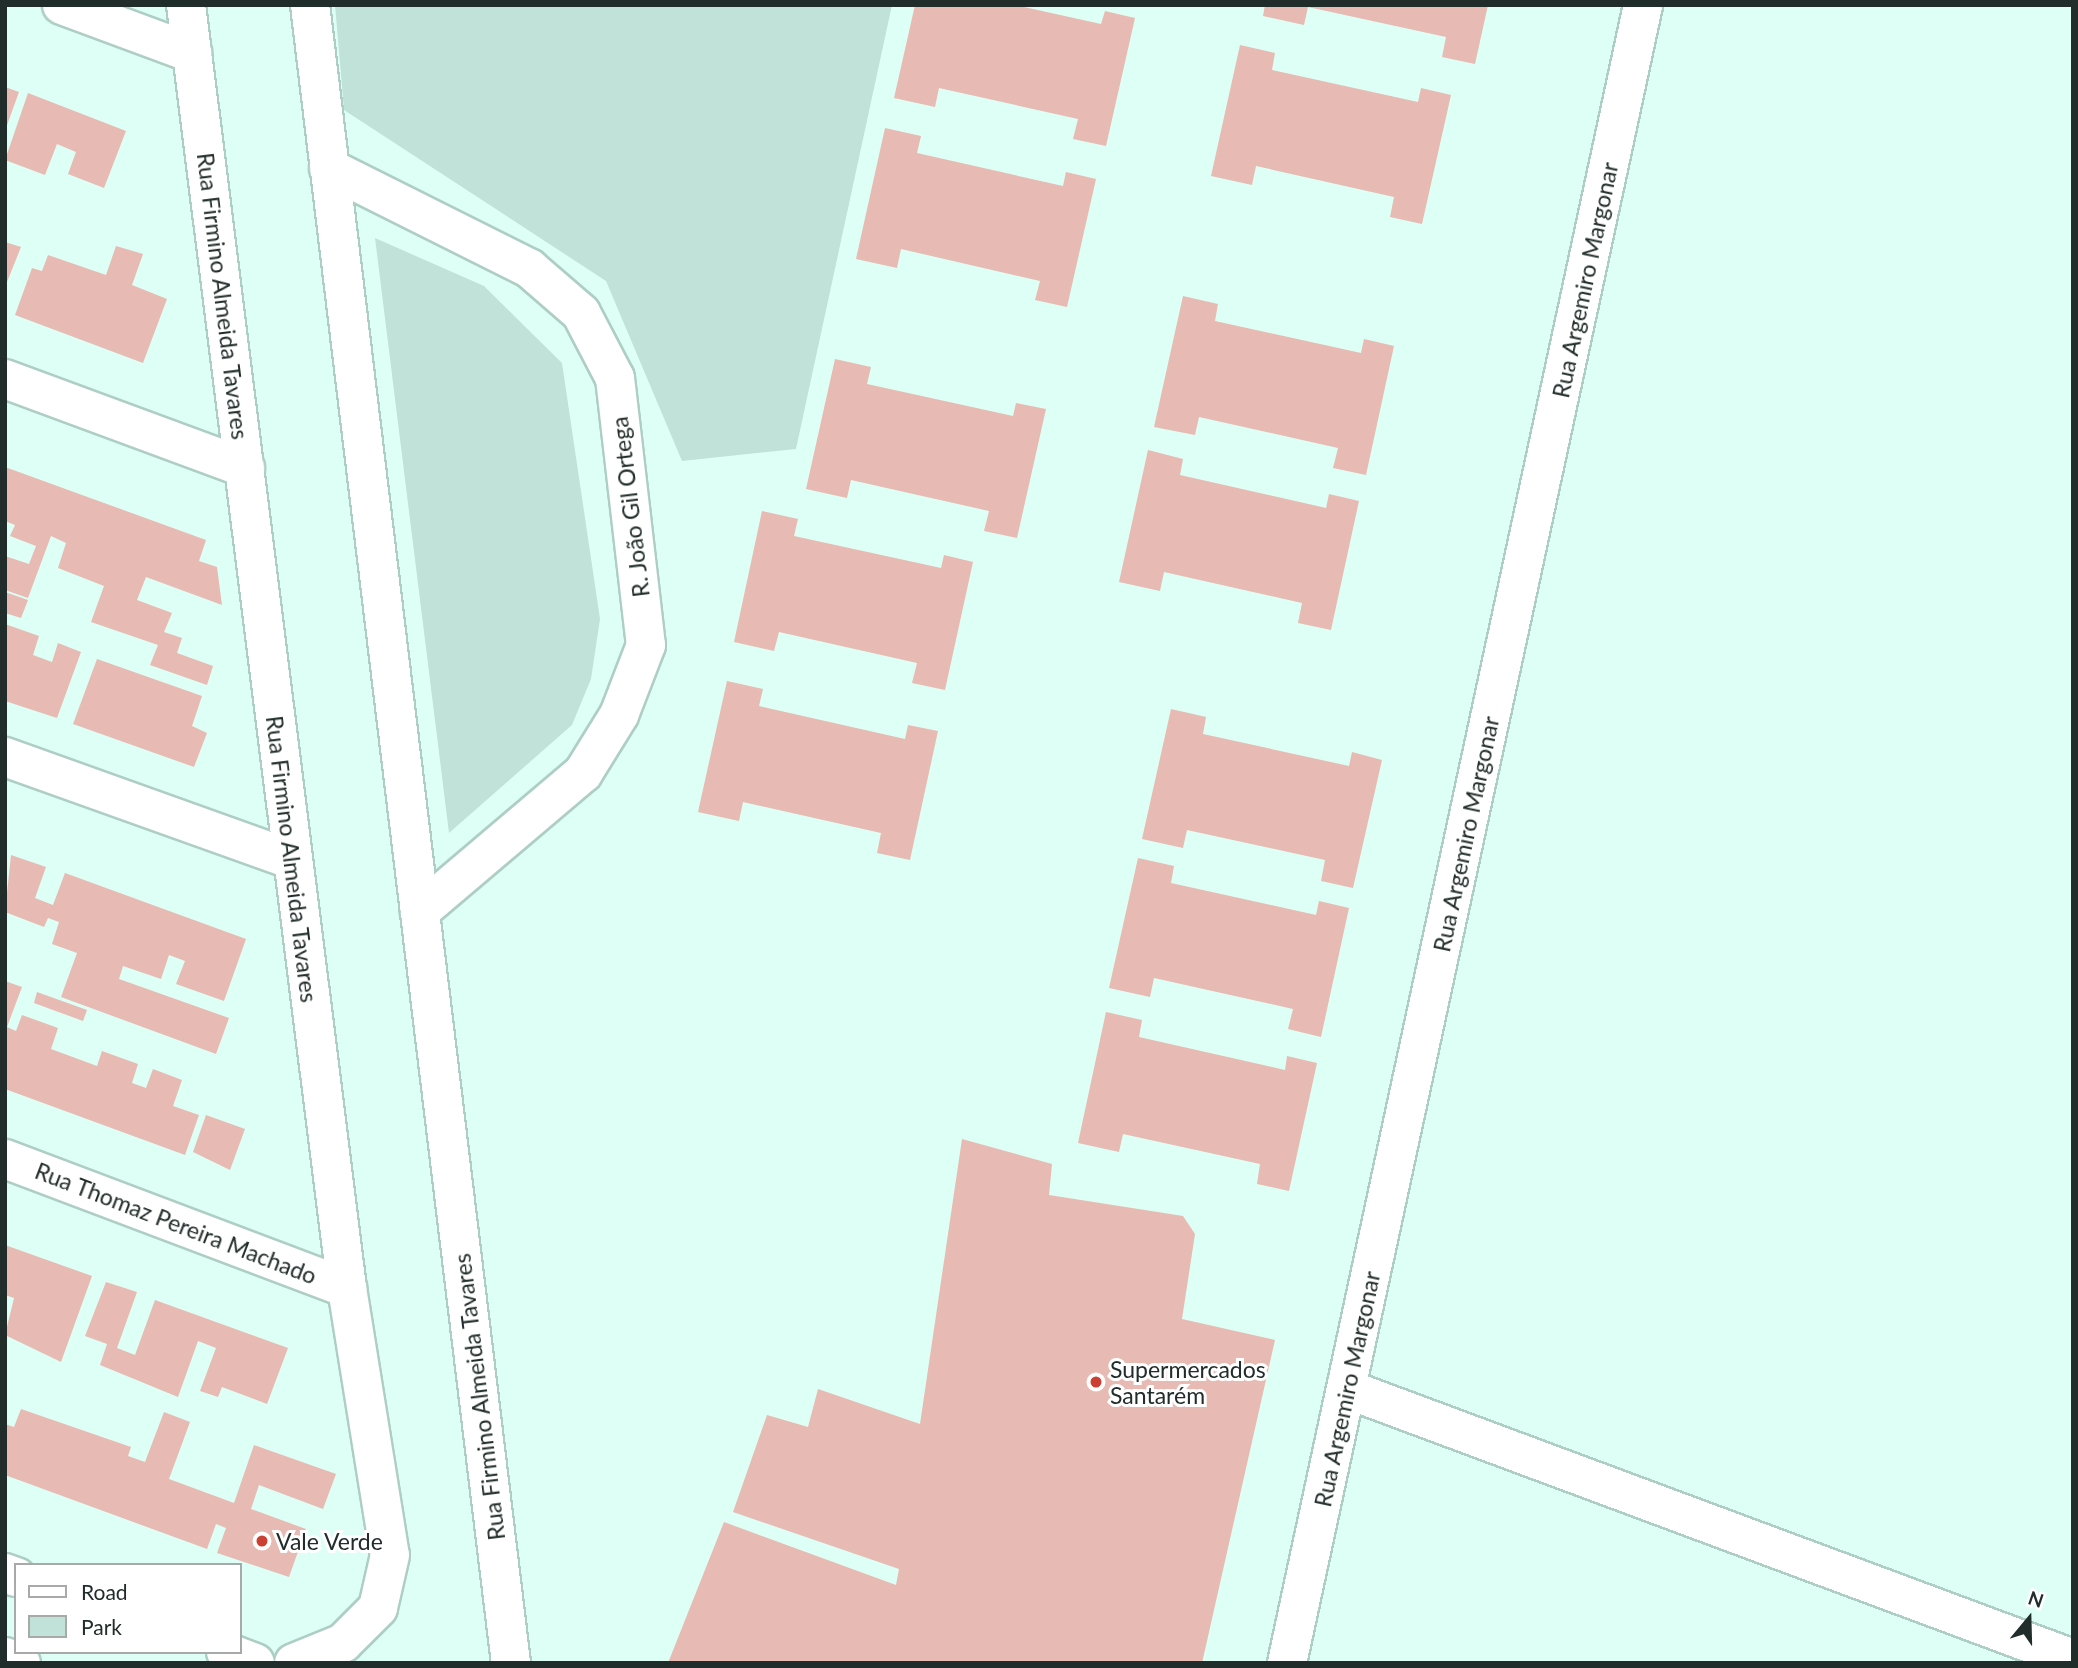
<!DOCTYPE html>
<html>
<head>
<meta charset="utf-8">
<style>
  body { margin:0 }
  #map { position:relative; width:2078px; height:1668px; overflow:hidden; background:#defff5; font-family:Lato,sans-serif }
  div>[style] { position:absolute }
  .green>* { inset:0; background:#c1e2d8 }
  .building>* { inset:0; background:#e7bab3 }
  .roads { filter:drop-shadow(2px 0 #aecec5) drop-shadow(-2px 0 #aecec5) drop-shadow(0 2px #aecec5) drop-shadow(0 -2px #aecec5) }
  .minor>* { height:38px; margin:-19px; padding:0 19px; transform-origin:19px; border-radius:19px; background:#fff }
  .tertiary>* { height:38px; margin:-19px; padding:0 19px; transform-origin:19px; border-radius:19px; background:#fff }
  .secondary>* { height:38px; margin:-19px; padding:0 19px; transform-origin:19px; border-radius:19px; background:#fff }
  .dots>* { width:19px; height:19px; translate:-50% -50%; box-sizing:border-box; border:4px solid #fff; border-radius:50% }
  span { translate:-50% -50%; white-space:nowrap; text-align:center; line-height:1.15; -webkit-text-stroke:6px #fff; paint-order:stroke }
  .street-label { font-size:23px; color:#212d2a }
  .poi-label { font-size:23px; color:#212d2a }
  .left { translate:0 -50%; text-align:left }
  .frame { position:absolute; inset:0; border:7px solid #212d2a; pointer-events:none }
  .legend { position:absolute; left:14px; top:1563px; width:228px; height:91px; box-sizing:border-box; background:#fff; border:2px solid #a6abaa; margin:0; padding:9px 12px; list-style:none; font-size:21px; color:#212d2a }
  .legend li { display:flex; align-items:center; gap:14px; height:35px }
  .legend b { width:35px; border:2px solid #a6abaa }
  .north { position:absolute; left:1994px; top:1584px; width:70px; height:70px; -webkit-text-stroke:5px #fff; paint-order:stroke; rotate:19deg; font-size:19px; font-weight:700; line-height:28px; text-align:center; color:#212d2a }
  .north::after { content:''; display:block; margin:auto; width:24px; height:32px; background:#212d2a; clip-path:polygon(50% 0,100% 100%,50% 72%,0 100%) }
</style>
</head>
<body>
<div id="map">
  <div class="green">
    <i style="clip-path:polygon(335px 5px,892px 5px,796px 449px,682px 461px,606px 281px,344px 110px)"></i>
    <i style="clip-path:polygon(375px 238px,484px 286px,562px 363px,600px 619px,591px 679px,572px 725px,449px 833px)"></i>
  </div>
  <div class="building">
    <i style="clip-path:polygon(915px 5px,1015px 5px,1101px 24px,1105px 11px,1135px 18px,1106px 146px,1073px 139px,1078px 119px,939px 88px,935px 107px,894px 98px)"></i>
    <i style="clip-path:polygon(1265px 5px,1488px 5px,1475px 64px,1442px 57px,1446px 37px,1308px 7px,1304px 25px,1263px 16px)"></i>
    <i style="clip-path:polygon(1240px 45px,1275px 53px,1272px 70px,1418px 102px,1421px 88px,1451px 95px,1422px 224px,1390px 217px,1394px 197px,1256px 166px,1252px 185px,1211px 176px)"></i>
    <i style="clip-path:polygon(5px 87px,19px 92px,6px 128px,5px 128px)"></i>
    <i style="clip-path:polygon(28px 93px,126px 131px,104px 188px,68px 174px,76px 152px,57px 144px,45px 175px,5px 160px)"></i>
    <i style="clip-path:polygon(885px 128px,921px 136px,917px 153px,1063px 186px,1066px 172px,1096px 179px,1067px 307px,1035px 300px,1040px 281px,901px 249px,897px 268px,856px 259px)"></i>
    <i style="clip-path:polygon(5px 242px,21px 247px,5px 287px)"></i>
    <i style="clip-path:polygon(116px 246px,143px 254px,132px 285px,167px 299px,143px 363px,15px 315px,32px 268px,42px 271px,48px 255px,106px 275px)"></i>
    <i style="clip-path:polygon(1183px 296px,1218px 304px,1215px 321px,1361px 353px,1364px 339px,1394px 346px,1366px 475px,1333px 468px,1338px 448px,1199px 417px,1195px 435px,1154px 427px)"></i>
    <i style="clip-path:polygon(835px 359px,871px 367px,867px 384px,1013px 416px,1016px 403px,1046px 409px,1017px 538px,984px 531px,989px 511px,851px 480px,847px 498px,806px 489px)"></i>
    <i style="clip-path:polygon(1148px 450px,1183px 459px,1180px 475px,1326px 508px,1329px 494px,1359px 501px,1331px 630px,1298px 623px,1302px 603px,1164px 572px,1160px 591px,1119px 582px)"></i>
    <i style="clip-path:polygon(5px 467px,206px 540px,199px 561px,217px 567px,222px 605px,146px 577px,137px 600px,172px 613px,164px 632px,182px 638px,177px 653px,213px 666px,207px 685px,150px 665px,158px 645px,91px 622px,104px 586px,58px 568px,66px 543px,51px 536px,28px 598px,5px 590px,5px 556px,29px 564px,36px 546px,10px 536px,15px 525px,5px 521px)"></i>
    <i style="clip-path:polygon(762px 511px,798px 519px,794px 536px,941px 568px,944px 555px,973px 562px,945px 690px,912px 683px,917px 663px,779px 632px,774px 651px,734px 642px)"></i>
    <i style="clip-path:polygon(5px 592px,28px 600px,21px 618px,5px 613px)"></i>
    <i style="clip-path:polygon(5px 624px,39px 636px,33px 655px,52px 662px,58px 643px,81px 652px,57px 718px,5px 701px)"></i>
    <i style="clip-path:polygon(97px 659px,202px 696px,192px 726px,207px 733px,194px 767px,73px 724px)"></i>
    <i style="clip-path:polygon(727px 681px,763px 689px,759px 706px,905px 739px,908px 725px,938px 731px,910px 860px,877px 853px,881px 833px,743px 802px,739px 821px,698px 812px)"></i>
    <i style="clip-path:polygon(1171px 709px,1206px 717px,1203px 734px,1349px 766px,1352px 752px,1382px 760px,1353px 888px,1321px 881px,1325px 860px,1187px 830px,1183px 848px,1142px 839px)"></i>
    <i style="clip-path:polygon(11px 855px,46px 867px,35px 898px,53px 905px,65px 873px,246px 939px,224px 1001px,176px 984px,185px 961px,169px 955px,161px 979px,123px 966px,119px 979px,229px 1018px,216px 1054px,61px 997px,77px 953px,52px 944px,59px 922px,48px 918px,44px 927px,5px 912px)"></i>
    <i style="clip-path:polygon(1138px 858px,1174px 866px,1171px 883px,1316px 915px,1319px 901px,1349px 908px,1321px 1037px,1288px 1029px,1293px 1009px,1154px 978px,1150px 997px,1109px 988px)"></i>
    <i style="clip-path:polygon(5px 981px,22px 987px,7px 1027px,16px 1031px,22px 1015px,58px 1028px,51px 1049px,97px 1066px,102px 1051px,138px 1064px,132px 1083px,146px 1088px,153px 1069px,182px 1080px,173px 1106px,199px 1115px,185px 1155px,5px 1089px)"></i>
    <i style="clip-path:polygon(37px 992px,87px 1010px,83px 1021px,34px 1003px)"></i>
    <i style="clip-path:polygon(1106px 1012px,1142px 1020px,1139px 1037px,1285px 1070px,1287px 1056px,1317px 1063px,1289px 1191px,1257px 1184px,1260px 1164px,1123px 1134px,1119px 1152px,1078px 1143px)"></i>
    <i style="clip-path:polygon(206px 1115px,245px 1129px,230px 1170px,193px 1152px)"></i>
    <i style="clip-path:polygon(962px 1139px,1052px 1164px,1049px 1195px,1183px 1216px,1195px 1234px,1182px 1319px,1275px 1340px,1202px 1663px,668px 1663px,724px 1522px,896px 1585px,899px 1569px,733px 1512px,767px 1415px,808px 1427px,818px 1389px,920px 1424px)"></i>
    <i style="clip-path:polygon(5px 1245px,92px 1276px,61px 1362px,5px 1335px,14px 1298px,5px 1295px)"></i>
    <i style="clip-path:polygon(106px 1282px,137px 1292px,117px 1348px,135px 1355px,155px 1300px,288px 1348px,267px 1404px,222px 1387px,218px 1397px,200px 1391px,216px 1348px,198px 1341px,178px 1397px,100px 1365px,107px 1344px,85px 1336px)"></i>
    <i style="clip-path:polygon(21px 1409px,131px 1447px,128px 1456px,145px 1462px,164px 1412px,190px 1422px,169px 1479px,234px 1503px,254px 1445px,336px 1474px,323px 1509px,259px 1485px,251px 1509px,306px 1529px,289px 1577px,217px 1553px,226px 1528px,216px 1524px,207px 1549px,5px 1475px,5px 1424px,14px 1427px)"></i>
  </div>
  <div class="roads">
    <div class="minor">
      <i style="left:62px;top:5px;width:139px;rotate:20.3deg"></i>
      <i style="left:329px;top:168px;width:224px;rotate:26.6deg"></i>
      <i style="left:529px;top:268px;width:69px;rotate:40.9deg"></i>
      <i style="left:581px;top:313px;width:73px;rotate:62.4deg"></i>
      <i style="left:615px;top:378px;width:269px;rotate:83.4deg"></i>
      <i style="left:646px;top:645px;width:75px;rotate:111.1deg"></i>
      <i style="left:619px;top:715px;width:68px;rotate:121.8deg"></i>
      <i style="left:583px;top:773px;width:214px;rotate:139.7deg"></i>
      <i style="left:5px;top:379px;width:256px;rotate:20.3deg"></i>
      <i style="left:5px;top:757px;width:305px;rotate:19.7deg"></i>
      <i style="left:5px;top:1159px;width:366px;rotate:20.7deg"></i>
      <i style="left:1347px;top:1389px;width:775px;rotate:20.4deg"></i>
      <i style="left:1287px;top:1663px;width:1696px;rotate:-77.88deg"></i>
    </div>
    <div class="tertiary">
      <i style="left:186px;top:5px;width:1293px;rotate:82.85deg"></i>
      <i style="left:347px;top:1288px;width:270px;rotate:80.9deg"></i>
      <i style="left:390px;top:1555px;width:54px;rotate:102.8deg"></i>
      <i style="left:378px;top:1608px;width:49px;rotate:135deg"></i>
      <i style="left:343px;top:1643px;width:53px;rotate:157.8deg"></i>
      <i style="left:310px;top:5px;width:1670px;rotate:83.09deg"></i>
    </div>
    <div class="secondary">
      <i style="left:5px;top:1573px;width:12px;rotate:20deg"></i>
      <i style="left:226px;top:1652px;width:31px;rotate:21deg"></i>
      <i style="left:5px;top:1657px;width:17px;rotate:21deg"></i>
    </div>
  </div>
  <div class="dots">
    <i style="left:1096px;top:1382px;background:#cc3f33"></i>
    <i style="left:262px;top:1541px;background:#cc3f33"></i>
  </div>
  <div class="street-label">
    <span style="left:1585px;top:280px;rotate:-78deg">Rua Argemiro Margonar</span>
    <span style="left:223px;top:296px;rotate:83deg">Rua Firmino Almeida Tavares</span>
    <span style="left:630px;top:507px;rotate:-97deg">R. João Gil Ortega</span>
    <span style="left:1466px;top:834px;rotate:-78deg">Rua Argemiro Margonar</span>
    <span style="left:292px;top:859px;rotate:83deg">Rua Firmino Almeida Tavares</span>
    <span style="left:176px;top:1223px;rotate:21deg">Rua Thomaz Pereira Machado</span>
    <span style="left:1347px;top:1389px;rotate:-78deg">Rua Argemiro Margonar</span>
    <span style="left:479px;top:1397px;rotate:-97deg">Rua Firmino Almeida Tavares</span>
  </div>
  <div class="poi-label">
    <span class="left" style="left:1110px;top:1382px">Supermercados<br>Santarém</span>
    <span class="left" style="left:276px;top:1541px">Vale Verde</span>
  </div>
  <div class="frame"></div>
  <ul class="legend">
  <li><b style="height:9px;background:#fff"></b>Road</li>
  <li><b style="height:19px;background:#c1e2d8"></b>Park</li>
  </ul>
  <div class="north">N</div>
</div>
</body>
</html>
